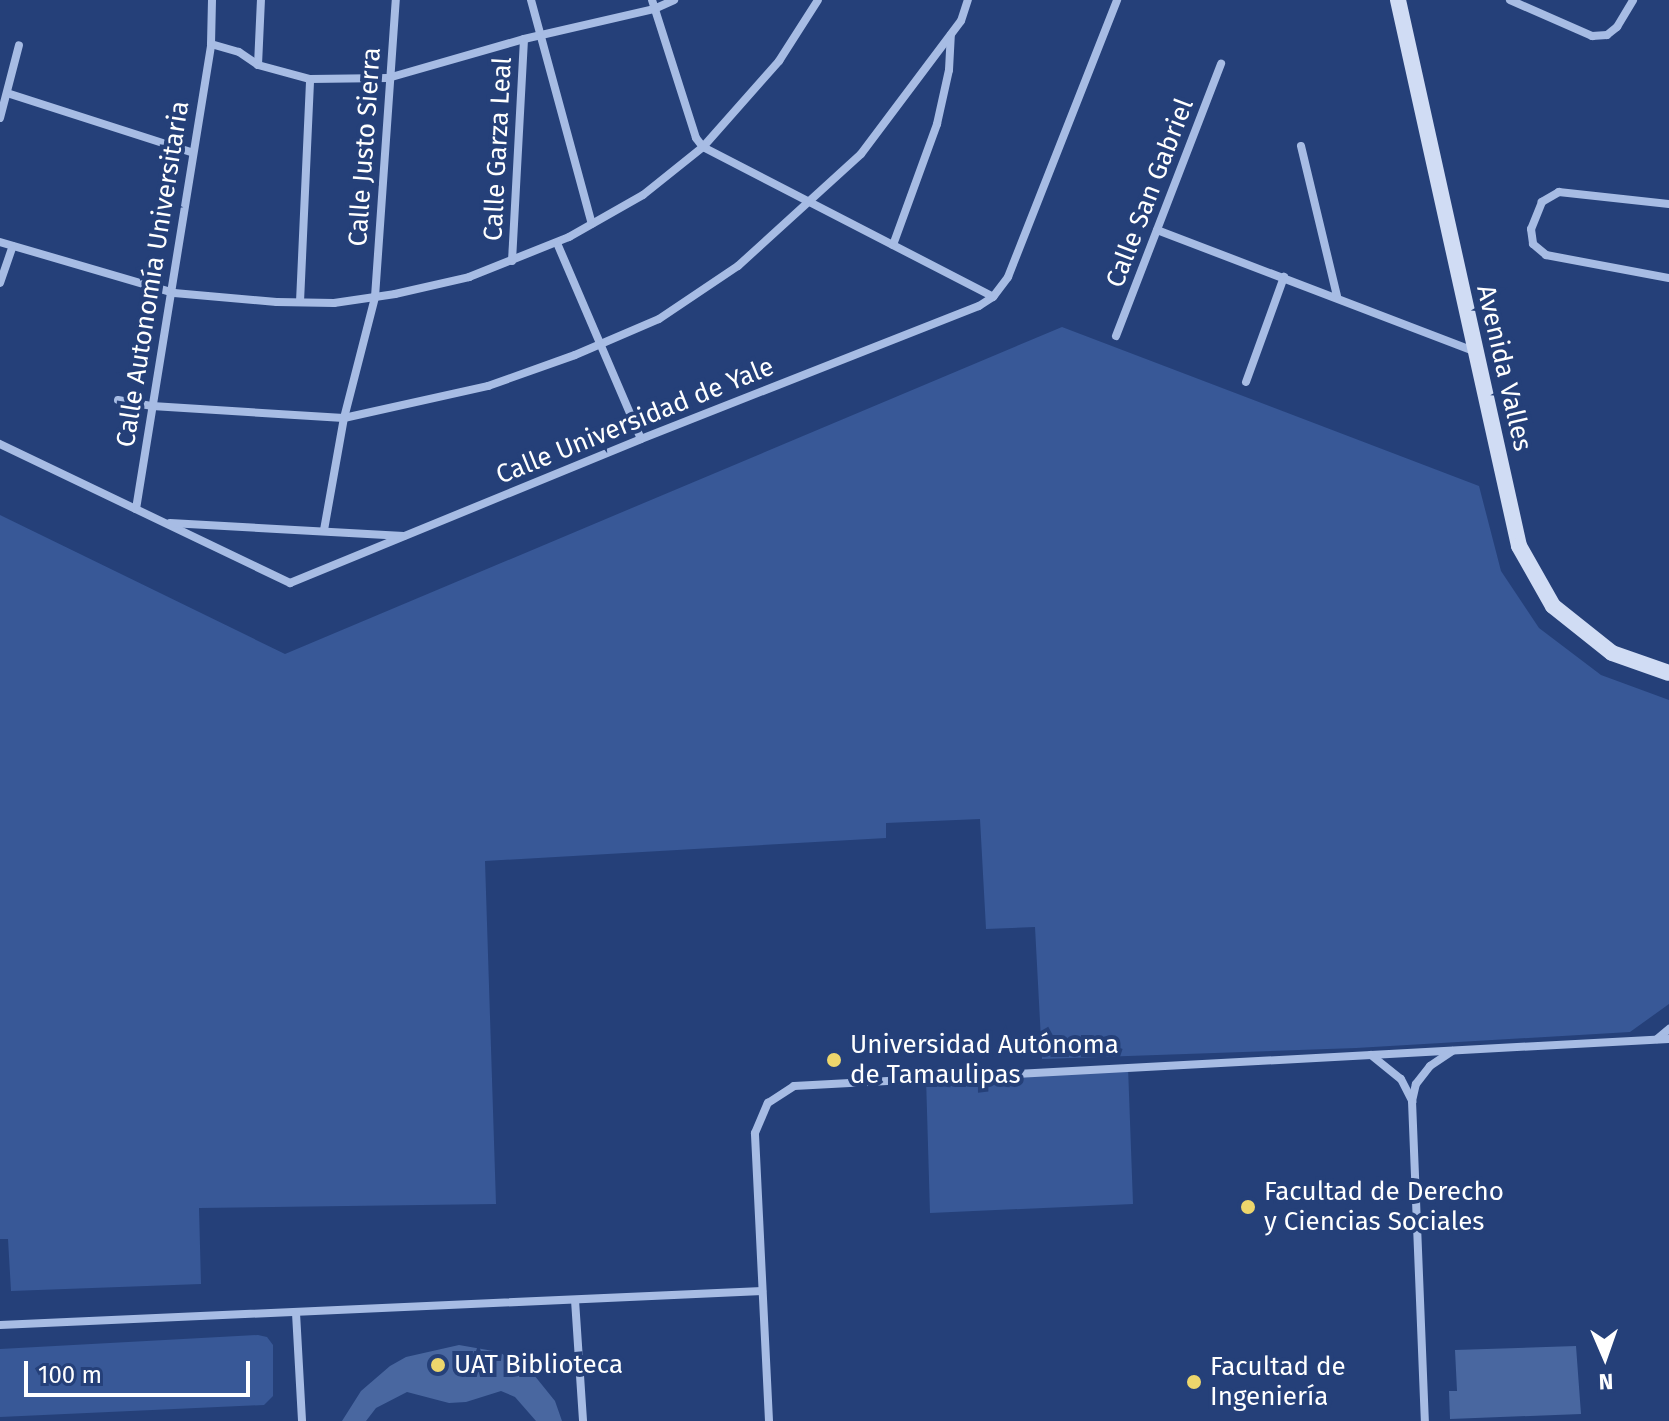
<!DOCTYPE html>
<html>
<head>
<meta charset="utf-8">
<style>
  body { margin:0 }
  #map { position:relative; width:1669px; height:1421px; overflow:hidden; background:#254079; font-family:"Fira Sans",sans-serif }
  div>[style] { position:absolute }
  .green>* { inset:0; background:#385897 }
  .building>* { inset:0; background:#4967a0 }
  .minor>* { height:8px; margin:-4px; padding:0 4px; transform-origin:4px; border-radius:4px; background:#a7bce4 }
  .secondary>* { height:16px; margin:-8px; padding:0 8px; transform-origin:8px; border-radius:8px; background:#d0dcf4 }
  .dots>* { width:22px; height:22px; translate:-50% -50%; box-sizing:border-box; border:4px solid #254079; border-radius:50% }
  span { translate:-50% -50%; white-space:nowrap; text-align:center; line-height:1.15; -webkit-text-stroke:8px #254079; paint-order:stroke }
  .street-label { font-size:26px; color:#fff }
  .poi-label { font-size:26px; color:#fff }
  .left { translate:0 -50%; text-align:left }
  .north { position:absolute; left:1565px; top:1317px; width:80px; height:80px; -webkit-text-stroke:6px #254079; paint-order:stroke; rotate:178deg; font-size:22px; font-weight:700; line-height:32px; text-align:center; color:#fff }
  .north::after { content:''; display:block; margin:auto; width:28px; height:36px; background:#fff; clip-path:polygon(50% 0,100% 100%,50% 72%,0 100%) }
  .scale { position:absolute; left:24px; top:1361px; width:226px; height:36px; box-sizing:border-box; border:4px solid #fff; border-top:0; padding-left:10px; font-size:24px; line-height:28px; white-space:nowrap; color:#fff; -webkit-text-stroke:6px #254079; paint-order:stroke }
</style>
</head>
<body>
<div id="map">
  <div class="green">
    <i style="clip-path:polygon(1062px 327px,1479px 486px,1501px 571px,1539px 628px,1601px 675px,1669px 700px,1669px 1004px,1630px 1032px,1356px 1048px,1042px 1059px,1035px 927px,986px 929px,980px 819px,886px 823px,886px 838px,485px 861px,496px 1204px,199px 1208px,201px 1284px,11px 1291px,8px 1239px,0 1239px,0 515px,285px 654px)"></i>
    <i style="clip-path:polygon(1128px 1067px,1133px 1204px,930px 1213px,926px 1077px)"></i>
    <i style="clip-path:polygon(258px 1335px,267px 1337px,273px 1345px,273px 1396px,264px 1405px,0 1417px,0 1349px)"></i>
  </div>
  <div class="building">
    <i style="clip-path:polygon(459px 1345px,499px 1352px,530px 1370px,555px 1401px,562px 1421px,536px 1421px,515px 1397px,501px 1391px,466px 1402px,449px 1403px,407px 1392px,376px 1408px,366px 1421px,342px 1421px,361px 1391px,390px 1366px,406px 1357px)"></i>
    <i style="clip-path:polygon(1576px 1346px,1581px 1414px,1450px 1419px,1449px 1391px,1457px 1391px,1455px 1350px)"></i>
  </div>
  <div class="minor">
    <i style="left:531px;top:0;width:232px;rotate:74.8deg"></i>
    <i style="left:652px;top:0;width:145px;rotate:72.3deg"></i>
    <i style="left:696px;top:138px;width:11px;rotate:52deg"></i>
    <i style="left:703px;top:147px;width:326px;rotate:27.3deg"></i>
    <i style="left:1510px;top:0;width:90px;rotate:23.7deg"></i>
    <i style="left:1592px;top:36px;width:15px;rotate:-4deg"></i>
    <i style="left:1607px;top:35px;width:13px;rotate:-39deg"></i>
    <i style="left:1617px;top:27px;width:31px;rotate:-59deg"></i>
    <i style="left:211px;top:44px;width:29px;rotate:16deg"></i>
    <i style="left:239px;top:52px;width:23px;rotate:34deg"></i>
    <i style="left:258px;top:65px;width:54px;rotate:15.1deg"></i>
    <i style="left:310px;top:79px;width:78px;rotate:-0.7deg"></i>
    <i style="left:388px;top:78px;width:141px;rotate:-16deg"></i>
    <i style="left:524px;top:39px;width:133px;rotate:-13deg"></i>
    <i style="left:654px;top:9px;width:22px;rotate:-24deg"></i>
    <i style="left:258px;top:65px;width:65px;rotate:-87.4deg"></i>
    <i style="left:7px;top:93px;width:193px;rotate:17.8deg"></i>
    <i style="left:0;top:118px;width:75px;rotate:-75.4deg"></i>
    <i style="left:1301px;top:146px;width:154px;rotate:76.5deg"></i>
    <i style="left:1669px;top:204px;width:111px;rotate:-173.8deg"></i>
    <i style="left:1559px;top:192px;width:20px;rotate:150deg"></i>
    <i style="left:1542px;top:202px;width:29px;rotate:112deg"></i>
    <i style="left:1531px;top:229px;width:15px;rotate:82deg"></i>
    <i style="left:1533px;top:244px;width:17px;rotate:40deg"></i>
    <i style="left:1546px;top:255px;width:125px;rotate:10.6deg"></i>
    <i style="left:1157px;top:230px;width:339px;rotate:20.9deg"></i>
    <i style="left:0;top:242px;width:181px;rotate:16.3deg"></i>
    <i style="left:174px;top:293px;width:103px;rotate:5deg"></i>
    <i style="left:277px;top:302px;width:57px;rotate:1deg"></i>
    <i style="left:334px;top:303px;width:62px;rotate:-8.4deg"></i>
    <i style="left:395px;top:294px;width:76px;rotate:-12.9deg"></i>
    <i style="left:469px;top:277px;width:108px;rotate:-21.8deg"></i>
    <i style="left:569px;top:237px;width:85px;rotate:-29.6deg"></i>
    <i style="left:643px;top:195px;width:77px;rotate:-38.7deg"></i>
    <i style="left:703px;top:147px;width:115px;rotate:-48.5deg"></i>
    <i style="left:779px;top:61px;width:72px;rotate:-57.4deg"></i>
    <i style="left:557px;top:243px;width:213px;rotate:66.8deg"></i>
    <i style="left:893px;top:245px;width:129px;rotate:-70deg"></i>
    <i style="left:937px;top:124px;width:55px;rotate:-77.5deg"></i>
    <i style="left:949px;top:70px;width:35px;rotate:-87deg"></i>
    <i style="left:512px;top:261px;width:222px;rotate:-86.9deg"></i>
    <i style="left:0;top:283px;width:39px;rotate:-71deg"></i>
    <i style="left:300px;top:302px;width:223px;rotate:-87.4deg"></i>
    <i style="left:1116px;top:336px;width:292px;rotate:-68.9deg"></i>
    <i style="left:1246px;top:382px;width:112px;rotate:-70.1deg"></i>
    <i style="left:118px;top:400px;width:35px;rotate:10deg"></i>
    <i style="left:152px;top:406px;width:192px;rotate:3.6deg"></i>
    <i style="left:344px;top:418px;width:148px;rotate:-12.5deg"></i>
    <i style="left:488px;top:386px;width:92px;rotate:-19.6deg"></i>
    <i style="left:575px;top:355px;width:91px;rotate:-23.2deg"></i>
    <i style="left:659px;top:319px;width:95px;rotate:-33.9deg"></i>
    <i style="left:738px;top:266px;width:166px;rotate:-42.3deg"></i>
    <i style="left:861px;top:154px;width:166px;rotate:-53.1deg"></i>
    <i style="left:961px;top:21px;width:22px;rotate:-72deg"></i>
    <i style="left:0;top:444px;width:322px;rotate:25.6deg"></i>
    <i style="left:290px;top:583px;width:379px;rotate:-22.3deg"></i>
    <i style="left:641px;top:439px;width:363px;rotate:-21.5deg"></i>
    <i style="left:979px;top:306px;width:17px;rotate:-33deg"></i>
    <i style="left:993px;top:297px;width:25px;rotate:-53deg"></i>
    <i style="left:1008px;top:277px;width:298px;rotate:-68.5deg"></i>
    <i style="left:136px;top:509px;width:471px;rotate:-80.8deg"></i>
    <i style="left:211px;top:44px;width:44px;rotate:-88.7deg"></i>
    <i style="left:170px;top:523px;width:234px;rotate:3.2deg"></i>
    <i style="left:324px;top:530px;width:114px;rotate:-79.9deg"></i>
    <i style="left:344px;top:418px;width:125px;rotate:-75.6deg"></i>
    <i style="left:375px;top:297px;width:298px;rotate:-86deg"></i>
    <i style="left:1657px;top:1039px;width:16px;rotate:-40deg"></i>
    <i style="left:1371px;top:1055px;width:298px;rotate:-3.1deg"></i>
    <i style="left:1412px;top:1101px;width:17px;rotate:-77deg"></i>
    <i style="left:1416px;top:1084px;width:23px;rotate:-52deg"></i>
    <i style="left:1430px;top:1066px;width:27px;rotate:-34deg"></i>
    <i style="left:575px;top:1300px;width:121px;rotate:86.2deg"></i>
    <i style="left:296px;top:1313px;width:108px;rotate:86.8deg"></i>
    <i style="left:0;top:1325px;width:763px;rotate:-2.55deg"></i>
    <i style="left:769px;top:1421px;width:288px;rotate:-92.8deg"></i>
    <i style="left:755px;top:1133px;width:33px;rotate:-67deg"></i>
    <i style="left:768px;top:1103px;width:31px;rotate:-33deg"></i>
    <i style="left:794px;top:1086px;width:578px;rotate:-3.08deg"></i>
    <i style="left:1371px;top:1055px;width:38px;rotate:39deg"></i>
    <i style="left:1401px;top:1079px;width:25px;rotate:63deg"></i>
    <i style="left:1412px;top:1101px;width:320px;rotate:87.7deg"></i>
  </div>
  <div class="secondary">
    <i style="left:1398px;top:0;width:559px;rotate:77.5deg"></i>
    <i style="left:1519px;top:546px;width:69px;rotate:60.5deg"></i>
    <i style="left:1553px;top:606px;width:75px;rotate:38.5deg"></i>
    <i style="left:1612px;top:653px;width:60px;rotate:19.3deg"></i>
  </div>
  <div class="dots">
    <i style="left:834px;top:1060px;background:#edd66c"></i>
    <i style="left:1248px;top:1207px;background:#edd66c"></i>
    <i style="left:438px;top:1365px;background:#edd66c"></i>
    <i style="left:1194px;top:1382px;background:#edd66c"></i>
  </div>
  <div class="street-label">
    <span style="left:365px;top:147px;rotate:-86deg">Calle Justo Sierra</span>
    <span style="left:498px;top:149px;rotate:-87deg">Calle Garza Leal</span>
    <span style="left:1150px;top:193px;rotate:-69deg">Calle San Gabriel</span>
    <span style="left:153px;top:274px;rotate:-81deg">Calle Autonomía Universitaria</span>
    <span style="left:1504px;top:368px;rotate:77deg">Avenida Valles</span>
    <span style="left:635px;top:421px;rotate:-22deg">Calle Universidad de Yale</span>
  </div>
  <div class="poi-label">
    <span class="left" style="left:850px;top:1060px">Universidad Autónoma<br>de Tamaulipas</span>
    <span class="left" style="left:1264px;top:1207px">Facultad de Derecho<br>y Ciencias Sociales</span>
    <span class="left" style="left:454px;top:1365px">UAT Biblioteca</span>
    <span class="left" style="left:1210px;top:1382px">Facultad de<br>Ingeniería</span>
  </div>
  <div class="north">N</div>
  <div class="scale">100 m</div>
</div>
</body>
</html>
